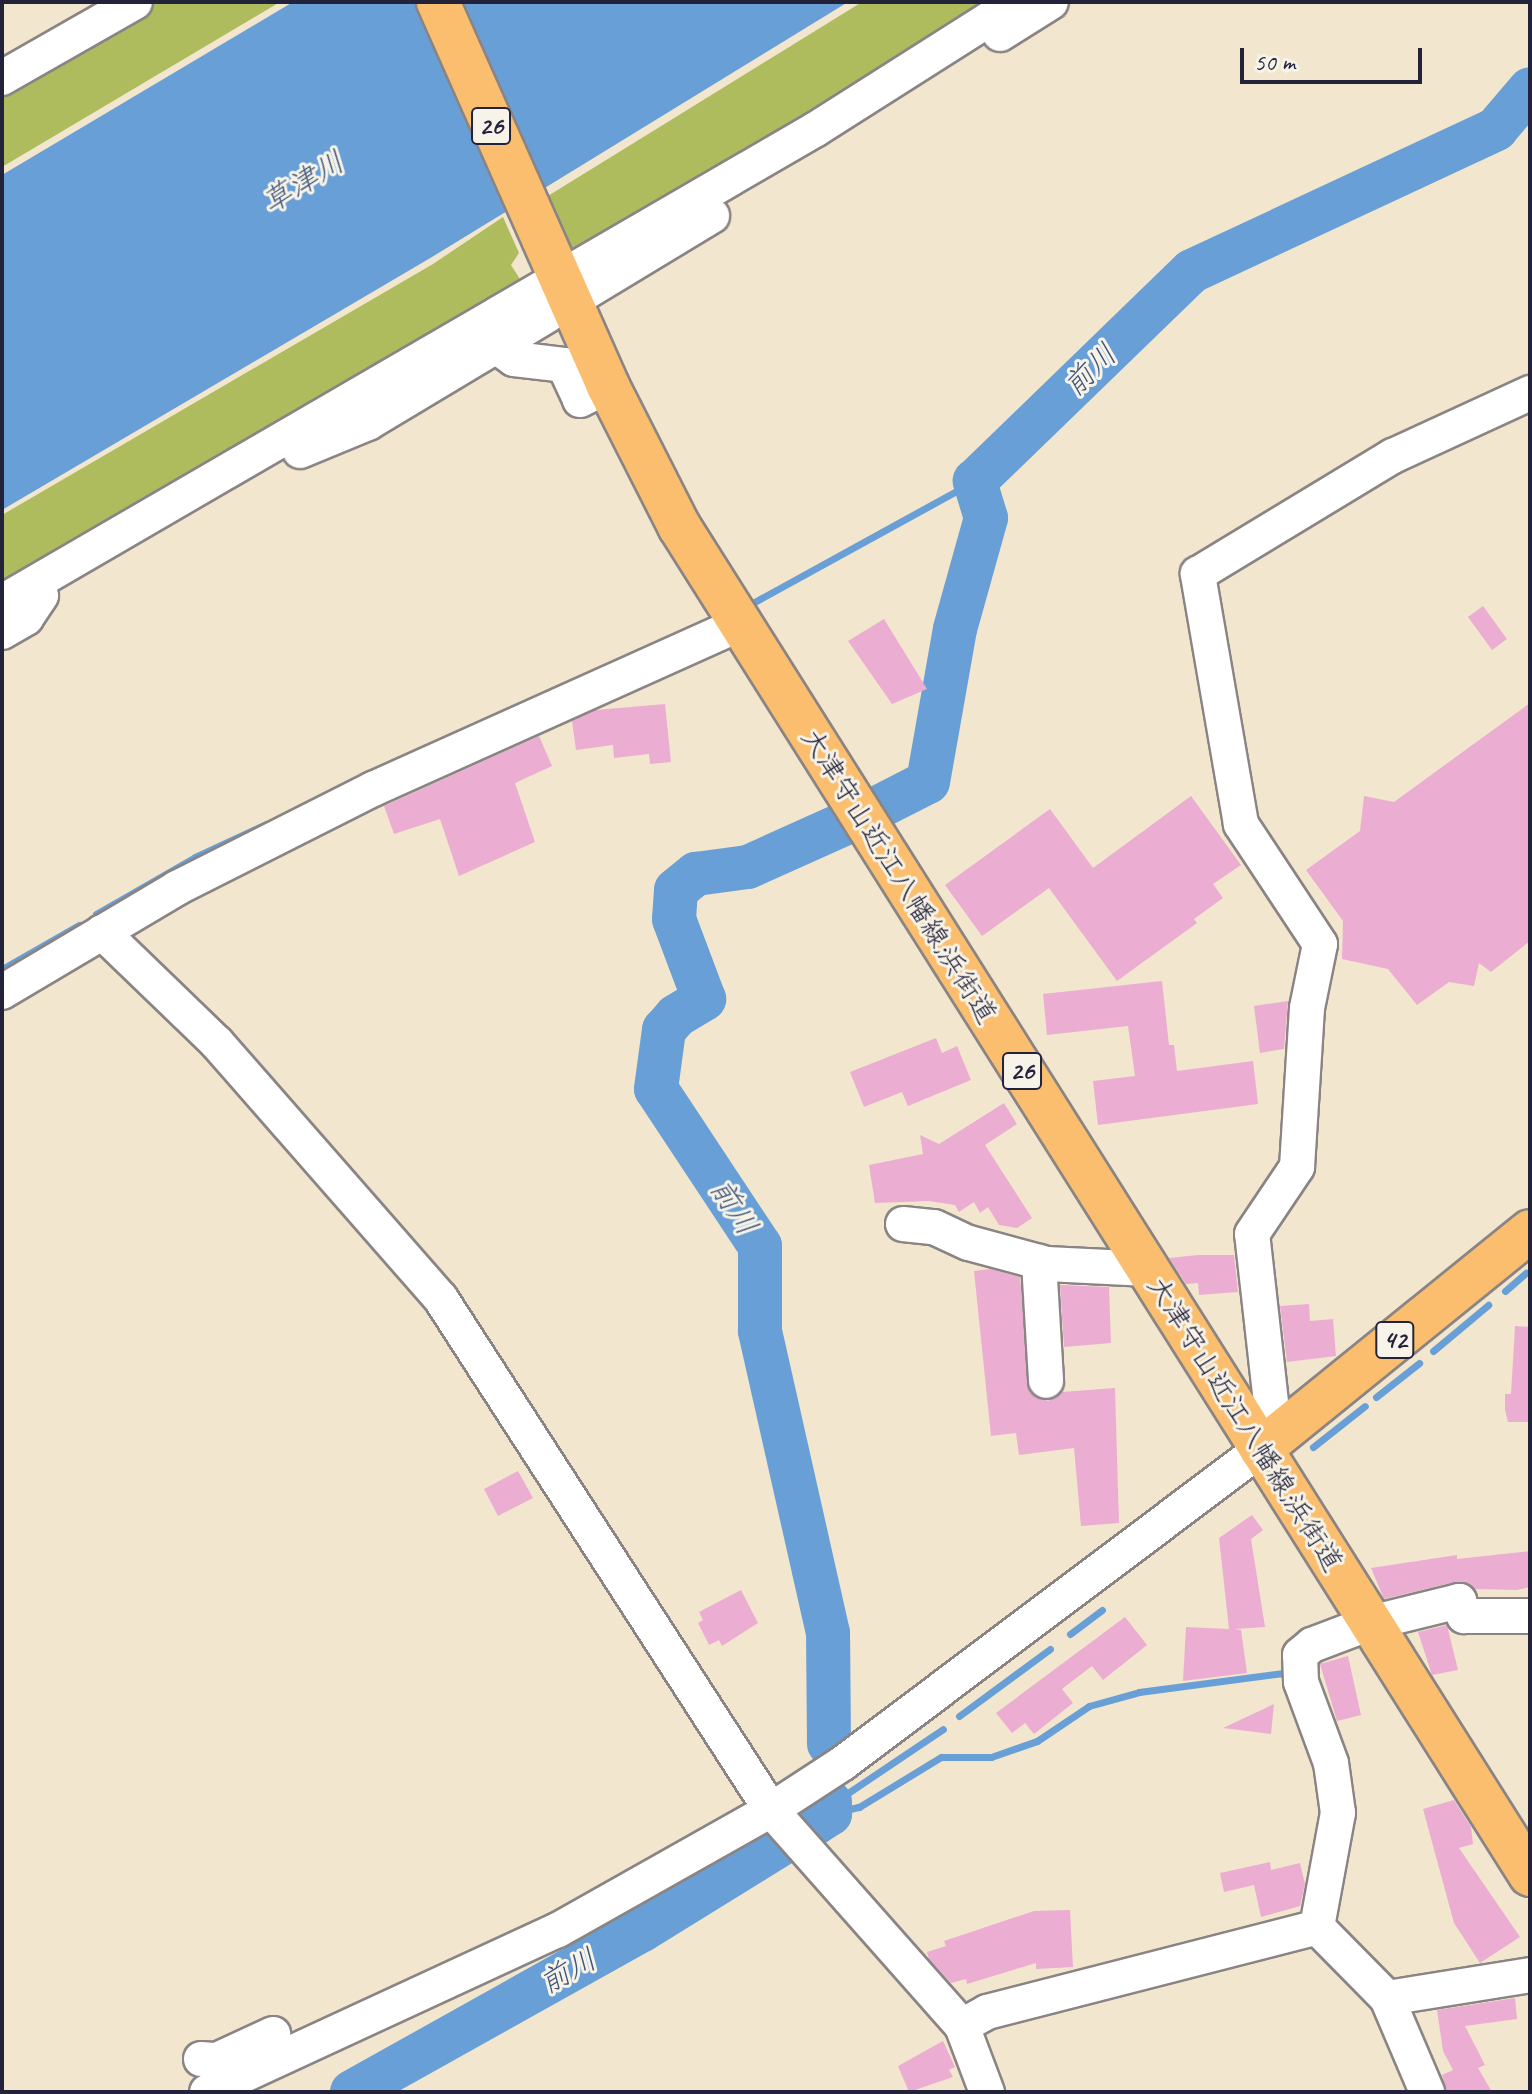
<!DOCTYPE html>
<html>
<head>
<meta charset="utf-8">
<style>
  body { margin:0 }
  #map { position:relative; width:1532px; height:2094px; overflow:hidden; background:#f2e6ce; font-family:Caveat,"Klee One",sans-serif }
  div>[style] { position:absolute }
  .green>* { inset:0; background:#aebc5e }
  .water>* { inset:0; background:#689fd6 }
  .stream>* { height:7px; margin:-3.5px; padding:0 3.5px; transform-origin:3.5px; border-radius:3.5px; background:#689fd6 }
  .river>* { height:44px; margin:-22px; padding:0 22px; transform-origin:22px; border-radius:22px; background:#689fd6 }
  .building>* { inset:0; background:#ebaed2 }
  .roads { filter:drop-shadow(2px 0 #8a8484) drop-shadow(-2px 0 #8a8484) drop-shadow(0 2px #8a8484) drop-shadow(0 -2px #8a8484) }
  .minor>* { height:34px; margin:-17px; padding:0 17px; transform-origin:17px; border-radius:17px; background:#fff }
  .major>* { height:42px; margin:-21px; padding:0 21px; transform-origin:21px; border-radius:21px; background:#fabe6e }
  span { translate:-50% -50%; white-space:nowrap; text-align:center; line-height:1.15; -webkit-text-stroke:6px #f7f3e8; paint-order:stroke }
  .shield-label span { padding:2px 6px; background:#f7f3e8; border:2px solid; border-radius:6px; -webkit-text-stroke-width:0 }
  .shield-label { font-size:26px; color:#22223b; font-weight:700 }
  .street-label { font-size:28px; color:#22223b }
  .water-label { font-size:30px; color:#3e5479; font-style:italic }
  .frame { position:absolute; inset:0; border:4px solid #22223b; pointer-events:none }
  .scale { position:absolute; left:1240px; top:48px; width:182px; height:36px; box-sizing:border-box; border:4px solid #22223b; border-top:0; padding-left:10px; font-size:24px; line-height:28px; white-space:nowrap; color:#22223b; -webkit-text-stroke:6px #f7f3e8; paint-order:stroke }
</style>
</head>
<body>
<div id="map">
  <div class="green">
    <i style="clip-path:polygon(156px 2px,280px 2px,2px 167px,2px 89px)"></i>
    <i style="clip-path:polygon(862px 2px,989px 2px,832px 104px,577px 254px,567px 249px,543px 199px)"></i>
    <i style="clip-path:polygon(503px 217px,519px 253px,511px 265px,525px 287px,2px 588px,2px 515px,433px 264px)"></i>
  </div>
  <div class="water">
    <i style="clip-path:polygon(293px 2px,848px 2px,432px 257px,2px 510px,2px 175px)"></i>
  </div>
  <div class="stream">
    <i style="left:749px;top:605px;width:258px;rotate:-28.8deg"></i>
    <i style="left:96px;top:914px;width:114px;rotate:-29.9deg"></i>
    <i style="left:195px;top:857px;width:78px;rotate:-24.9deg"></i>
    <i style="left:2px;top:969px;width:89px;rotate:-29.7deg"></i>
    <i style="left:1505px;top:1291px;width:28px;rotate:-41deg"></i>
    <i style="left:1433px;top:1351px;width:72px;rotate:-39.9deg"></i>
    <i style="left:1376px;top:1397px;width:55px;rotate:-38.3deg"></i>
    <i style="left:1313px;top:1447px;width:66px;rotate:-38.3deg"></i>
    <i style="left:1070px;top:1634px;width:40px;rotate:-37deg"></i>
    <i style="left:959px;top:1716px;width:113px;rotate:-36.4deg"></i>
    <i style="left:830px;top:1805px;width:136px;rotate:-33.9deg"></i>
    <i style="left:830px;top:1814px;width:30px;rotate:-14deg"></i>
    <i style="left:859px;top:1807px;width:96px;rotate:-31.4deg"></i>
    <i style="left:941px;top:1757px;width:50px"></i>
    <i style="left:991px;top:1757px;width:49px;rotate:-19.2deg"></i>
    <i style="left:1037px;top:1741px;width:63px;rotate:-33.9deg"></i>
    <i style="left:1089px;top:1706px;width:52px;rotate:-15.6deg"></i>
    <i style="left:1139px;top:1692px;width:152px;rotate:-7.5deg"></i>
  </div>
  <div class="river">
    <i style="left:875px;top:809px;width:59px;rotate:-27deg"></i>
    <i style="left:928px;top:782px;width:155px;rotate:-80deg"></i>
    <i style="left:955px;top:629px;width:115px;rotate:-74.4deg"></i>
    <i style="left:986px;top:518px;width:39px;rotate:-107deg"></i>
    <i style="left:975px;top:481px;width:302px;rotate:-44.1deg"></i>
    <i style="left:1192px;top:271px;width:336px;rotate:-25deg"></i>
    <i style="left:1496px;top:129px;width:52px;rotate:-49.6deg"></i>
    <i style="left:829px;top:1744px;width:111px;rotate:-90.5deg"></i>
    <i style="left:828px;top:1633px;width:310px;rotate:-102.7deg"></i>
    <i style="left:760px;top:1331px;width:85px;rotate:-90deg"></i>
    <i style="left:760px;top:1246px;width:188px;rotate:-123.5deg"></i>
    <i style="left:656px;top:1089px;width:60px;rotate:-82.3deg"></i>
    <i style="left:664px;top:1030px;width:18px;rotate:-49deg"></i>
    <i style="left:676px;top:1016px;width:33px;rotate:-31deg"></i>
    <i style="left:704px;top:999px;width:85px;rotate:-110.6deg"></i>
    <i style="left:674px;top:919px;width:29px;rotate:-86deg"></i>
    <i style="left:676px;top:890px;width:26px;rotate:-39deg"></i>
    <i style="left:696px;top:874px;width:52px;rotate:-7.7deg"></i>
    <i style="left:748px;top:867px;width:107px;rotate:-24.2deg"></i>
    <i style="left:805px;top:1830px;width:30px;rotate:-33deg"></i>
    <i style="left:830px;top:1814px;width:12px;rotate:-90deg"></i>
    <i style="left:352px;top:2092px;width:332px;rotate:-29.2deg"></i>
    <i style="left:642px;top:1930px;width:163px;rotate:-31.7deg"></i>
  </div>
  <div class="building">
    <i style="clip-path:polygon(1483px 606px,1507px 639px,1492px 650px,1468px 617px)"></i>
    <i style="clip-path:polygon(884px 619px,927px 689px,892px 704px,848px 641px)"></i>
    <i style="clip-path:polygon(1530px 703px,1530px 941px,1491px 972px,1479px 963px,1474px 986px,1449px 982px,1417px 1005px,1388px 969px,1342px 959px,1343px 921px,1306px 870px,1360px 831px,1364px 796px,1394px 802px)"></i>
    <i style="clip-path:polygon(665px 704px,671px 762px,650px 764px,649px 754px,614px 758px,613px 745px,576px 750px,572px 721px,596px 710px)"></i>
    <i style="clip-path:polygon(539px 736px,552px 766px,515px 783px,535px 842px,459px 876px,440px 819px,394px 834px,384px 806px)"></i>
    <i style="clip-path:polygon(1191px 796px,1241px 865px,1213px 884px,1223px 898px,1194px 919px,1197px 923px,1117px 981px,1049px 888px,982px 936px,945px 885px,1050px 809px,1093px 868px)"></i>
    <i style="clip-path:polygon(1162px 981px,1169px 1045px,1174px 1045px,1177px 1071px,1253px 1061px,1258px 1104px,1098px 1125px,1093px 1081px,1135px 1076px,1128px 1026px,1047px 1035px,1043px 994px)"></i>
    <i style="clip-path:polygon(1288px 1001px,1284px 1049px,1260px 1053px,1254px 1006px)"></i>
    <i style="clip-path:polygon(936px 1038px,942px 1053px,957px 1046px,971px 1080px,908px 1106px,902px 1092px,864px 1107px,850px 1072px)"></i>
    <i style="clip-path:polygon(1004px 1103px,1017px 1124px,985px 1145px,1032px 1218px,1017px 1228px,999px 1225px,988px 1207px,980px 1213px,974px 1202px,959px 1212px,955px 1205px,929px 1201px,875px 1203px,869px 1165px,923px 1154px,920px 1135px,939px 1144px)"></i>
    <i style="clip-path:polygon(1198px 1255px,1234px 1255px,1238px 1292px,1199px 1295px,1198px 1283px,1186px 1284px,1169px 1258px)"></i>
    <i style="clip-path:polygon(990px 1269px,1020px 1277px,1030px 1393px,1048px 1401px,1062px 1392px,1115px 1388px,1119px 1523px,1081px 1526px,1074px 1448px,1019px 1455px,1016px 1433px,991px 1436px,974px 1271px)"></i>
    <i style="clip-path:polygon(1060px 1285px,1109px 1287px,1111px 1343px,1064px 1347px)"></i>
    <i style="clip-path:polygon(1309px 1304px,1310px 1321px,1333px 1319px,1336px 1356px,1287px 1362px,1280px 1306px)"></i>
    <i style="clip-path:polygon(1515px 1326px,1530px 1327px,1530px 1422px,1508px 1422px,1505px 1410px,1505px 1394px,1511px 1394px)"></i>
    <i style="clip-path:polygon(518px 1471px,533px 1498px,498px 1516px,484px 1489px)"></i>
    <i style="clip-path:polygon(1252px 1515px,1263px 1530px,1251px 1539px,1265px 1627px,1235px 1629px,1241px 1630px,1247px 1673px,1183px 1681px,1186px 1627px,1229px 1629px,1219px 1538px)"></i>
    <i style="clip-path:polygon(1530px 1551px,1530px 1587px,1517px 1590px,1474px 1589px,1455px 1582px,1384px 1599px,1371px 1568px,1457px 1555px,1457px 1559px)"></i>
    <i style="clip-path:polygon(741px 1590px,758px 1623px,722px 1646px,719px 1640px,709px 1645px,698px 1623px,703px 1620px,699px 1612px)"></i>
    <i style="clip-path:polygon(1125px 1617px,1147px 1645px,1103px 1680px,1092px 1666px,1062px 1689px,1073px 1703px,1034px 1734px,1025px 1723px,1012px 1733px,996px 1713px)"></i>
    <i style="clip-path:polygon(1447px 1625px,1458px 1670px,1432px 1675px,1418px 1632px)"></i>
    <i style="clip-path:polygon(1348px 1656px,1361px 1715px,1337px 1721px,1320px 1664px)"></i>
    <i style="clip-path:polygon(1274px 1704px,1271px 1734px,1223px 1728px)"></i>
    <i style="clip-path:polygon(1454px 1800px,1471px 1827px,1473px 1844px,1459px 1848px,1520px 1937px,1480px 1963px,1454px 1923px,1423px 1809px)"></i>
    <i style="clip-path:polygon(1270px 1862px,1271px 1870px,1300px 1863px,1305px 1884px,1300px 1906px,1261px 1917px,1254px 1885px,1224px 1892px,1220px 1873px)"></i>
    <i style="clip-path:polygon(1070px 1910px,1073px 1967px,1036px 1969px,1036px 1963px,967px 1984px,966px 1979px,951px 1983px,929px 1959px,927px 1952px,946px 1946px,944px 1941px,1034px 1911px)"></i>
    <i style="clip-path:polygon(1515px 1998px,1517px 2019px,1465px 2026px,1485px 2065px,1478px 2068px,1492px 2092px,1447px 2092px,1442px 2075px,1453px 2070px,1443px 2051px,1437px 2010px)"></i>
    <i style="clip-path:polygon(943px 2041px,955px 2067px,949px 2070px,953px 2077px,909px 2092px,898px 2066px)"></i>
  </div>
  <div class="roads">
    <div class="minor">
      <i style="left:1000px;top:34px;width:60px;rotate:-32.1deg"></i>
      <i style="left:2px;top:78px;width:153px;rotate:-29.7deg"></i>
      <i style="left:583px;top:294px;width:151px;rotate:-31.2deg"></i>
      <i style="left:496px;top:346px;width:22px;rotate:36deg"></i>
      <i style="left:514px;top:359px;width:50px;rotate:6.8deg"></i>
      <i style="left:564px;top:365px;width:38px;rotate:65deg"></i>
      <i style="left:580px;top:400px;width:31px;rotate:-27deg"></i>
      <i style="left:300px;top:451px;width:74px;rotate:-22.4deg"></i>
      <i style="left:368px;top:423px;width:210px;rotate:-31deg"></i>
      <i style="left:2px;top:602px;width:941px;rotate:-30.16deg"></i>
      <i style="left:816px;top:129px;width:237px;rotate:-32.4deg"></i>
      <i style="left:2px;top:632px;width:28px;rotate:-30deg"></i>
      <i style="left:26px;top:618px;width:27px;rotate:-56deg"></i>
      <i style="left:102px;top:932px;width:160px;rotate:44deg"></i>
      <i style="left:217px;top:1043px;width:340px;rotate:48.8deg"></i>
      <i style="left:441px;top:1299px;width:608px;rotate:57.15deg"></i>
      <i style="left:771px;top:1810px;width:288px;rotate:48.5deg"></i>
      <i style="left:962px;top:2026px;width:71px;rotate:69.3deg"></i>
      <i style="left:2px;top:992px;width:204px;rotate:-30.7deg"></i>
      <i style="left:177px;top:888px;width:220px;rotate:-26.8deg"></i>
      <i style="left:373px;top:789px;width:400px;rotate:-24.2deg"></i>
      <i style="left:903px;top:1224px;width:31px;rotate:6deg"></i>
      <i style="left:934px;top:1227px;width:38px;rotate:25deg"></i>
      <i style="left:969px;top:1243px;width:81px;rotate:15.1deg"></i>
      <i style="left:1047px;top:1264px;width:101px;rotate:2.8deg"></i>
      <i style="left:1039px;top:1262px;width:119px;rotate:86.6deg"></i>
      <i style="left:1275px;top:1438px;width:205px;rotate:-96.4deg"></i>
      <i style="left:1252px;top:1234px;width:81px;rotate:-56.1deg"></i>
      <i style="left:1297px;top:1167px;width:159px;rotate:-86.4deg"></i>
      <i style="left:1307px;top:1008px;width:65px;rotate:-78.5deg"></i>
      <i style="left:1320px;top:944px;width:144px;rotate:-123.4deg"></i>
      <i style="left:1241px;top:824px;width:254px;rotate:-99.8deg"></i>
      <i style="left:1198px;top:574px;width:228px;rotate:-31.2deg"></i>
      <i style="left:1393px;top:456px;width:151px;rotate:-24.7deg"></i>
      <i style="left:1317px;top:1927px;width:116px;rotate:-79.6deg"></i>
      <i style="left:1338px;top:1813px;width:50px;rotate:-98deg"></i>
      <i style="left:1331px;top:1763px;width:86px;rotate:-110.3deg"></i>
      <i style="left:1301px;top:1682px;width:27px;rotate:-92deg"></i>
      <i style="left:1300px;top:1655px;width:16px;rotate:-40deg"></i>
      <i style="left:1312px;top:1645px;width:62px;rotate:-20.8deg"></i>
      <i style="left:1370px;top:1623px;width:92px;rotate:-13.9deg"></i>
      <i style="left:1459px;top:1601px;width:16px;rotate:72deg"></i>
      <i style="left:1464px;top:1616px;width:66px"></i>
      <i style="left:1387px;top:1998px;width:145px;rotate:-9.1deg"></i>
      <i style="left:962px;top:2026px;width:29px;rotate:-29deg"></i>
      <i style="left:987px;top:2012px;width:341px;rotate:-14.4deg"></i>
      <i style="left:1317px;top:1927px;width:100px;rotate:45.4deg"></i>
      <i style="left:1387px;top:1998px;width:102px;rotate:66.9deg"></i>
      <i style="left:201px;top:2059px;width:16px;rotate:4deg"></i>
      <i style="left:217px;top:2060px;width:62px;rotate:-24.9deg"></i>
      <i style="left:207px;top:2092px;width:387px;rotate:-24.8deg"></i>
      <i style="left:558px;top:1930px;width:244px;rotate:-29.4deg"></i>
      <i style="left:771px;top:1810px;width:86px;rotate:-33.1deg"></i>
      <i style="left:843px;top:1763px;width:523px;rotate:-36.91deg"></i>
    </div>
    <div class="major">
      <i style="left:438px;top:2px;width:420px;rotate:66.1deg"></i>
      <i style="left:608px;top:386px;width:157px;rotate:63.1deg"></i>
      <i style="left:679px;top:526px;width:1595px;rotate:57.75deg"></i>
      <i style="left:1261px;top:1449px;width:346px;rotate:-39deg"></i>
    </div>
  </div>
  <div class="shield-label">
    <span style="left:491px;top:126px">26</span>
    <span style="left:1022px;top:1071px">26</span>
    <span style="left:1395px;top:1340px">42</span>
  </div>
  <div class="street-label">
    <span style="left:899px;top:876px;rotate:58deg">大津守山近江八幡線;浜街道</span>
    <span style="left:1245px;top:1424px;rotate:58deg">大津守山近江八幡線;浜街道</span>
  </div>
  <div class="water-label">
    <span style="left:303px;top:182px;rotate:-31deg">草津川</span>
    <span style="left:1090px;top:370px;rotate:-44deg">前川</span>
    <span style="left:734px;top:1207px;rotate:57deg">前川</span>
    <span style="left:568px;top:1971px;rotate:-29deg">前川</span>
  </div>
  <div class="frame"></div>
  <div class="scale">50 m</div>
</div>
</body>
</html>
